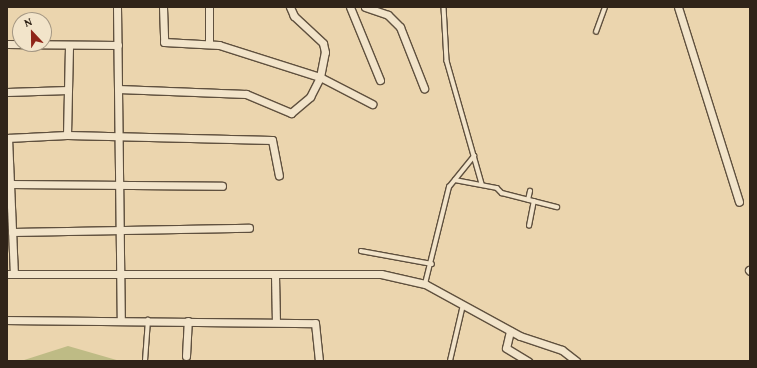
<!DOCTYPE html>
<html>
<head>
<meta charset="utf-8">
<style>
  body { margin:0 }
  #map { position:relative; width:757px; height:368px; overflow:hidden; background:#ebd5ae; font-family:"Gentium Book Plus",serif }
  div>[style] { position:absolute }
  .green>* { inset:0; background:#bebb85 }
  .roads { filter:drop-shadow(1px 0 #5f503e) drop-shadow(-1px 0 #5f503e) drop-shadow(0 1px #5f503e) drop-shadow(0 -1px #5f503e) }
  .lane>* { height:3.5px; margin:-1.75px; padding:0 1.75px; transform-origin:1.75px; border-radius:1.75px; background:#f2e4ca }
  .street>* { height:7px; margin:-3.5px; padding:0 3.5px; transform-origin:3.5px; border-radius:3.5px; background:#f2e4ca }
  span { translate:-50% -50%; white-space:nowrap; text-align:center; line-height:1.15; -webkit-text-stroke:4px #f2e4ca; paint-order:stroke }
  .frame { position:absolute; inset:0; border:8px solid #302419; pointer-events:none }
  .north { position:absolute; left:12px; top:12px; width:40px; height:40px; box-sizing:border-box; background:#f2e4ca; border:1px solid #a49783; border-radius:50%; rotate:338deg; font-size:11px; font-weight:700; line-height:16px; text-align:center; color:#302419 }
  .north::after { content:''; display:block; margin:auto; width:14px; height:18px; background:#8f2418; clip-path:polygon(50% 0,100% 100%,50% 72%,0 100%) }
</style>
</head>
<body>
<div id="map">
  <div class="green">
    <i style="clip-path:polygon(68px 346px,120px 361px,21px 361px)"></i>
  </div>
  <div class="roads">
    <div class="lane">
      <i style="left:444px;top:7px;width:54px;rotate:86.8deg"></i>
      <i style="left:447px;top:61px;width:128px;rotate:74.1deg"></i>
      <i style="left:596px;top:32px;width:27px;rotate:-70deg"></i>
      <i style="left:455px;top:180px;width:43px;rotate:10.8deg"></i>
      <i style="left:497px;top:188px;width:7px;rotate:45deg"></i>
      <i style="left:502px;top:193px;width:57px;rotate:14.3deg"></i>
      <i style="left:528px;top:200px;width:9px;rotate:-77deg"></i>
      <i style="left:529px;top:226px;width:25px;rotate:-79deg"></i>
      <i style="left:361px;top:251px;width:72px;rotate:10.4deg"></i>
      <i style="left:425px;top:284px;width:100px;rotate:-76.1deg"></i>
      <i style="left:449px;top:187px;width:40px;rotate:-51deg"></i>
      <i style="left:145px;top:361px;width:41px;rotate:-85.8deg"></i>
      <i style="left:450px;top:361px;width:57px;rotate:-76.9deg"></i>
    </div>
    <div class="street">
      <i style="left:117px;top:7px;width:312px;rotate:89.3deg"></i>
      <i style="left:163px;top:7px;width:35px;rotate:88deg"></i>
      <i style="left:164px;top:42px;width:55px;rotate:3.1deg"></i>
      <i style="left:219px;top:45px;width:106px;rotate:17.6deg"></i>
      <i style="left:320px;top:77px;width:25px;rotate:-79deg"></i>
      <i style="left:325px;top:52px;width:9px;rotate:-103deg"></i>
      <i style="left:323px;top:43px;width:40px;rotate:-137deg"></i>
      <i style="left:294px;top:16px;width:10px;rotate:-114deg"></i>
      <i style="left:209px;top:7px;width:37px;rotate:90deg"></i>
      <i style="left:350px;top:7px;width:79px;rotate:67.7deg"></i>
      <i style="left:365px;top:7px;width:24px;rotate:19deg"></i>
      <i style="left:388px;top:15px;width:17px;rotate:45deg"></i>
      <i style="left:400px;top:27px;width:66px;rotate:68.5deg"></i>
      <i style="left:678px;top:7px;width:204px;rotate:72.6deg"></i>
      <i style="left:7px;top:44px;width:111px;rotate:0.5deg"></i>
      <i style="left:118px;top:89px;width:128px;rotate:2.2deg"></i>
      <i style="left:246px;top:94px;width:49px;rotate:22.9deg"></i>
      <i style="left:291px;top:113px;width:25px;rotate:-40deg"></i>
      <i style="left:310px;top:97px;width:22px;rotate:-63deg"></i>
      <i style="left:320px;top:77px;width:59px;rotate:27.4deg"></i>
      <i style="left:7px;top:92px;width:61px;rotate:-1.9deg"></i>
      <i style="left:67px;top:135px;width:90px;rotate:-88.7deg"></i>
      <i style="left:7px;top:138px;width:60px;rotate:-2.9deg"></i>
      <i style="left:67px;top:135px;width:205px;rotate:1.4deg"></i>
      <i style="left:272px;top:140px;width:36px;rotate:79deg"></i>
      <i style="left:8px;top:138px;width:136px;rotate:87.5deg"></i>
      <i style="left:10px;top:184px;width:212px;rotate:0.5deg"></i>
      <i style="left:12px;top:232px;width:237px;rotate:-1deg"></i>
      <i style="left:749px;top:270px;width:1px;rotate:45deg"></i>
      <i style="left:7px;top:274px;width:374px"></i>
      <i style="left:381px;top:274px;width:45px;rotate:12.8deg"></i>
      <i style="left:425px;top:284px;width:108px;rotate:28.7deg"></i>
      <i style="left:520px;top:336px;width:44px;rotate:18.4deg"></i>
      <i style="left:562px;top:350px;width:18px;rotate:38deg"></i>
      <i style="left:275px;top:275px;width:47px;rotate:88.8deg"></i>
      <i style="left:7px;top:320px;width:308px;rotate:0.6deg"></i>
      <i style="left:315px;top:323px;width:38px;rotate:84deg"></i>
      <i style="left:510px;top:331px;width:17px;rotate:103deg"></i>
      <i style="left:506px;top:348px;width:26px;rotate:31deg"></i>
      <i style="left:186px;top:356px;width:35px;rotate:-87deg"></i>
    </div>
  </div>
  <div class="frame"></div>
  <div class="north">N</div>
</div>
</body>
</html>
